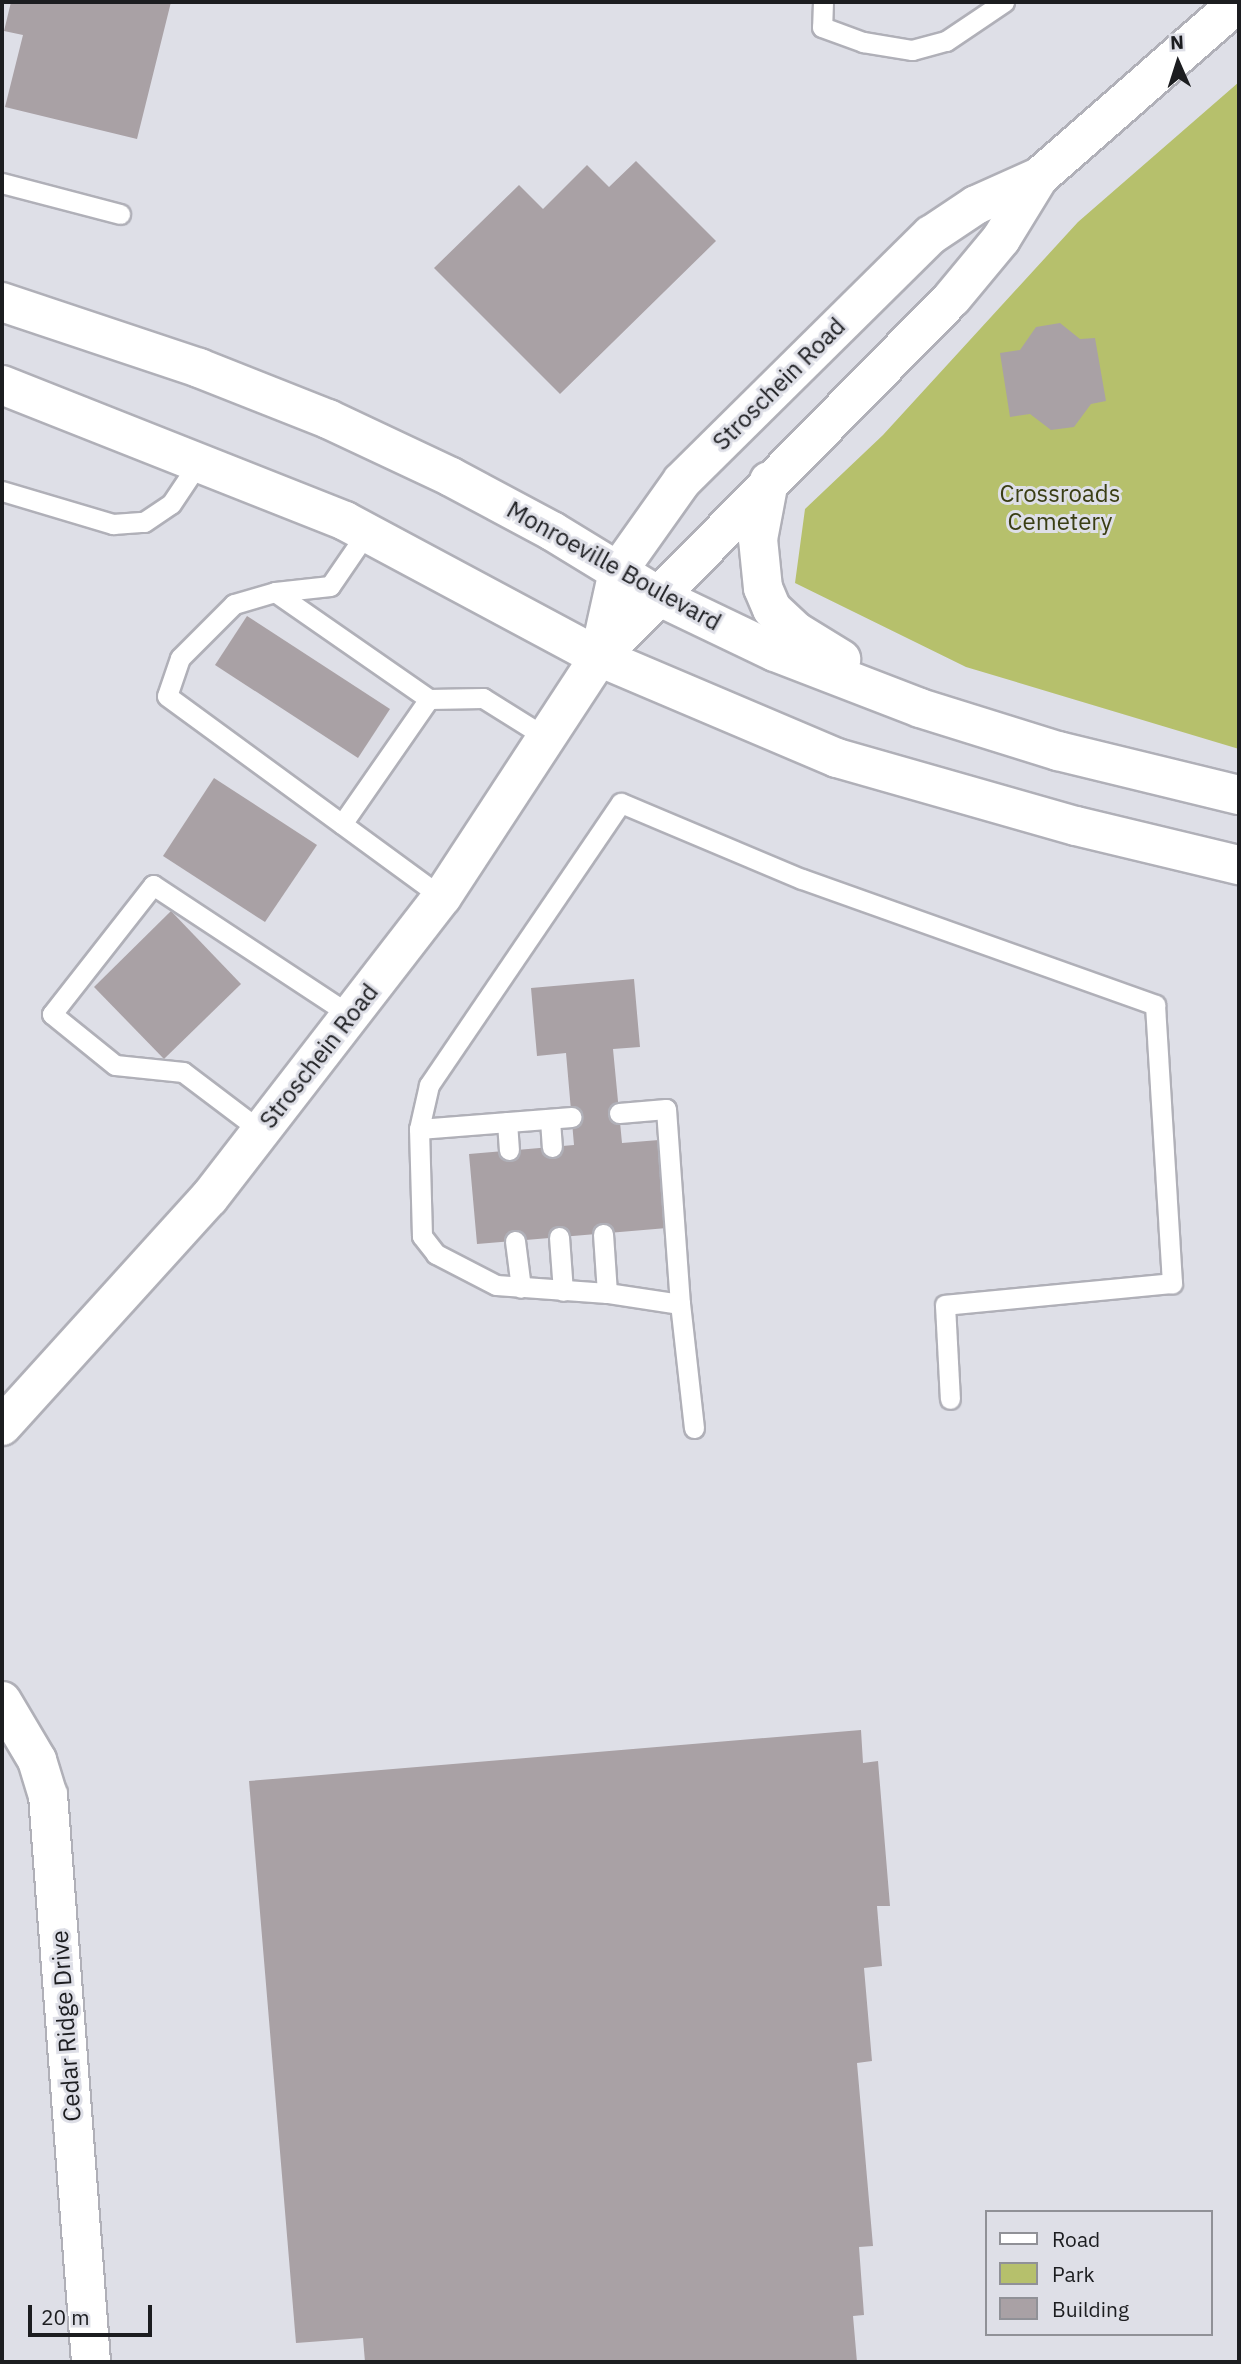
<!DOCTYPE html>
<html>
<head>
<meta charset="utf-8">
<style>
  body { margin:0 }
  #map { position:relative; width:1241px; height:2364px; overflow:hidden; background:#dedfe7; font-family:"IBM Plex Sans",sans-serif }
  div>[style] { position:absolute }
  .green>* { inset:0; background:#b6c06c }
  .building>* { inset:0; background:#a9a1a5 }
  .roads { filter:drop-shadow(2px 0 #b0b0b8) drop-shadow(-2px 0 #b0b0b8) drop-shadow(0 2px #b0b0b8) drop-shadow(0 -2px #b0b0b8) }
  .lane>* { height:19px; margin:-9.5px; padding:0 9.5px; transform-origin:9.5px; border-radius:9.5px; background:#fff }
  .street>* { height:38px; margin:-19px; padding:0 19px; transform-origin:19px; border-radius:19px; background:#fff }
  .secondary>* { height:38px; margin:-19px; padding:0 19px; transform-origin:19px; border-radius:19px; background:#fff }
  span { translate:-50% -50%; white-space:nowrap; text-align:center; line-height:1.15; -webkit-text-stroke:6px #dedfe7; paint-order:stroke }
  .street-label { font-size:24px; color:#1c1d20 }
  .park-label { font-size:24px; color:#3a3e14 }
  .frame { position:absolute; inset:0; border:4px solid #1c1d20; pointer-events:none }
  .legend { position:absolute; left:985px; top:2210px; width:228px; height:126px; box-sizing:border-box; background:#dedfe7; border:2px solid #909197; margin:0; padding:9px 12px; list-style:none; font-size:21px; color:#1c1d20 }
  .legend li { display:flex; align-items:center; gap:14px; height:35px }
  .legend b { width:35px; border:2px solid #909197 }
  .north { position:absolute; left:1143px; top:28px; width:70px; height:70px; -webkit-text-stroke:5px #dedfe7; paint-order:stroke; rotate:357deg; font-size:19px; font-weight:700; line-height:28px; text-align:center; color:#1c1d20 }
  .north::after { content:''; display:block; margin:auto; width:24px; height:32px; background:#1c1d20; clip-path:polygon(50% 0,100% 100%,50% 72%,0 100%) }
  .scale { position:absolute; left:28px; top:2305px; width:124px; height:32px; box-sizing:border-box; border:4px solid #1c1d20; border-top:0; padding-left:9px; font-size:21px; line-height:24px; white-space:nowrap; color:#1c1d20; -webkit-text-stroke:5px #dedfe7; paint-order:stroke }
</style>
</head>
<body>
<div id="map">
  <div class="green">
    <i style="clip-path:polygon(1239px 82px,1239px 749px,966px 667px,795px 583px,805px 509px,883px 435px,1078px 222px)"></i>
  </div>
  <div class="building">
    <i style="clip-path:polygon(11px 2px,171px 2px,137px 139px,5px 107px,23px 35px,4px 31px)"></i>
    <i style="clip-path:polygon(636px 161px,716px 241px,560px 394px,434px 268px,519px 185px,543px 209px,587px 165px,609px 187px)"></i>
    <i style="clip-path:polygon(1060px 323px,1080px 339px,1095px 338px,1106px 401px,1091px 404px,1074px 427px,1051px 430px,1030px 414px,1010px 417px,1000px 353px,1020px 350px,1036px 327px)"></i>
    <i style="clip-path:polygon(247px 616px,390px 709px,358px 758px,215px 665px)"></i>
    <i style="clip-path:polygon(214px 778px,317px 845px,265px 922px,163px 856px)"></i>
    <i style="clip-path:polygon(171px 911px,241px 984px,164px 1059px,94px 987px)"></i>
    <i style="clip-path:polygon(634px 979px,640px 1047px,613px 1049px,622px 1143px,659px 1140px,667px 1228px,477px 1244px,469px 1154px,574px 1145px,566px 1053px,537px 1056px,531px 988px)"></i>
    <i style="clip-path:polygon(861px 1730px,863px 1763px,878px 1761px,890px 1906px,877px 1906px,882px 1966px,864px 1968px,872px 2061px,857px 2063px,873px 2246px,859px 2247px,864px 2315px,853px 2316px,857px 2362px,365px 2362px,363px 2338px,296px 2343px,249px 1781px)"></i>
  </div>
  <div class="roads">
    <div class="lane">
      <i style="left:823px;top:2px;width:25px;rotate:92deg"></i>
      <i style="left:822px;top:27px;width:44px;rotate:20.1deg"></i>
      <i style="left:863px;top:42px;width:50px;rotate:9.3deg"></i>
      <i style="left:912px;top:50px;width:35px;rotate:-15deg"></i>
      <i style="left:946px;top:41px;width:70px;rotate:-33.9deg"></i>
      <i style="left:2px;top:183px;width:122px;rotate:14.7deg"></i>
      <i style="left:2px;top:491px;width:116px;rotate:16.6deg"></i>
      <i style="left:113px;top:524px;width:31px;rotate:-4deg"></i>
      <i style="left:144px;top:522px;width:32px;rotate:-34deg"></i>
      <i style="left:171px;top:504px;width:50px;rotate:-56.3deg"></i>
      <i style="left:367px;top:532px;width:65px;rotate:124.4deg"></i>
      <i style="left:330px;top:586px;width:55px;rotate:173.8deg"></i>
      <i style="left:275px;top:592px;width:43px;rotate:163.7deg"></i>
      <i style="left:234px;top:604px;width:76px;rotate:135deg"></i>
      <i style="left:180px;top:658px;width:40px;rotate:108.9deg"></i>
      <i style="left:167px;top:696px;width:341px;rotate:36.2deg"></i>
      <i style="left:275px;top:592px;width:188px;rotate:34.8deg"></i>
      <i style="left:429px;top:699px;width:54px;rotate:-1.1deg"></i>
      <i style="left:483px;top:698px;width:75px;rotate:32deg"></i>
      <i style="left:342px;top:824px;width:152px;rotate:-55.2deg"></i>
      <i style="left:619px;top:1113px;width:47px;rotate:-4.9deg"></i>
      <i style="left:666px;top:1109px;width:196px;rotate:85.9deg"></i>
      <i style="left:550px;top:1120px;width:27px;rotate:86deg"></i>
      <i style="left:507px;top:1122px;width:28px;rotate:86deg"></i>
      <i style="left:419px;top:1129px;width:153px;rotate:-4.5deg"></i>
      <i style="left:261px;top:1131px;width:98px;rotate:-142.9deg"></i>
      <i style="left:183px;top:1072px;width:68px;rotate:-174.1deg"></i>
      <i style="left:115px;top:1065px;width:81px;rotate:-141deg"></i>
      <i style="left:52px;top:1014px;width:164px;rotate:-51.9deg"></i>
      <i style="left:153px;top:885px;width:236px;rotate:33.4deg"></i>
      <i style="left:603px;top:1234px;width:59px;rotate:86.1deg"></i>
      <i style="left:559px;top:1237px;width:54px;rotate:85.8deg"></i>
      <i style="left:515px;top:1241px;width:47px;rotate:82.7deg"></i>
      <i style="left:694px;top:1428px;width:125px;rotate:-96.4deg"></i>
      <i style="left:680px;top:1304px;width:74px;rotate:-171.4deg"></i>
      <i style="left:607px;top:1293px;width:111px;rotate:-175.9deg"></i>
      <i style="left:496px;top:1285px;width:68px;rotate:-152.7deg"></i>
      <i style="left:436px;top:1254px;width:23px;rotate:-128deg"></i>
      <i style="left:422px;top:1236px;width:107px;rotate:-91.6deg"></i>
      <i style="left:419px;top:1129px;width:45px;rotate:-77.2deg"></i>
      <i style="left:429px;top:1085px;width:341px;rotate:-55.8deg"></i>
      <i style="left:621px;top:803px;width:196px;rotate:22.8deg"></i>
      <i style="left:802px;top:879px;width:375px;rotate:19.6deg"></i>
      <i style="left:1155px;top:1005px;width:279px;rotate:86.5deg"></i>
      <i style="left:1172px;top:1283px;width:228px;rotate:174.5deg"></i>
      <i style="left:945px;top:1305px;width:94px;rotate:87deg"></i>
    </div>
    <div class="street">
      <i style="left:2px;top:1701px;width:69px;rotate:59.3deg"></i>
      <i style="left:37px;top:1760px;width:37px;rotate:73deg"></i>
      <i style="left:48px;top:1795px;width:569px;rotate:85.66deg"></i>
    </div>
    <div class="secondary">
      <i style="left:2px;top:302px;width:208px;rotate:18.5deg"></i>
      <i style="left:199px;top:368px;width:139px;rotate:21.6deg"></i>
      <i style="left:328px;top:419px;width:136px;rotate:25.2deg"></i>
      <i style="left:451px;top:477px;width:115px;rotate:28.1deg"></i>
      <i style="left:552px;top:531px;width:127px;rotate:31.4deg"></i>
      <i style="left:660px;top:597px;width:127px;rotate:25.6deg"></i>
      <i style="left:775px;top:652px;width:155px;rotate:21.1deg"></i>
      <i style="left:920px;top:708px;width:145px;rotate:17.3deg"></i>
      <i style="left:1058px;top:751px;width:186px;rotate:13.7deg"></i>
      <i style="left:2px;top:385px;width:369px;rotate:21.6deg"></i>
      <i style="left:345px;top:521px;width:288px;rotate:28.2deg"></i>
      <i style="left:599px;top:657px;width:259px;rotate:23deg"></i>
      <i style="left:837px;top:758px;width:248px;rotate:15.9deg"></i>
      <i style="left:1076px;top:826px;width:168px;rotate:13.5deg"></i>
      <i style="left:769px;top:481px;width:59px;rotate:100.7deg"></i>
      <i style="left:758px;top:539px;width:49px;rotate:84.2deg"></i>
      <i style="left:763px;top:588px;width:23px;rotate:67deg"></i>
      <i style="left:772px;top:609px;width:34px;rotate:43deg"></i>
      <i style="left:797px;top:632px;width:52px;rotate:31.5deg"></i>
      <i style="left:599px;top:657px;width:88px;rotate:-77.5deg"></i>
      <i style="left:618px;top:571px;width:110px;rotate:-54.6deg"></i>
      <i style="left:682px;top:481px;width:350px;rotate:-44.7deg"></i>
      <i style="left:931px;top:235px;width:54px;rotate:-33.7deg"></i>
      <i style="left:976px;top:205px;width:69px;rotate:-24deg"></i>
      <i style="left:1039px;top:177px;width:266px;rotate:-41.2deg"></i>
      <i style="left:2px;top:1426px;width:308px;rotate:-47.8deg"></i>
      <i style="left:209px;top:1198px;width:381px;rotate:-52.3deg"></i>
      <i style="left:442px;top:897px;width:287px;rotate:-56.8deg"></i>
      <i style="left:599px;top:657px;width:503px;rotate:-45.48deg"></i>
      <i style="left:952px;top:298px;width:77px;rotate:-50.3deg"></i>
      <i style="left:1001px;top:239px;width:73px;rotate:-58.5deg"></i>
    </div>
  </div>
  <div class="street-label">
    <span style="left:779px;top:384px;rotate:-45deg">Stroschein Road</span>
    <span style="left:614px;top:566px;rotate:29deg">Monroeville Boulevard</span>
    <span style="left:319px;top:1056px;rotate:-52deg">Stroschein Road</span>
    <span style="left:66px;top:2026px;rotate:-94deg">Cedar Ridge Drive</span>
  </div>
  <div class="park-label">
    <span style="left:1060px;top:508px">Crossroads<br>Cemetery</span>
  </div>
  <div class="frame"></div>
  <ul class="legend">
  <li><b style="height:9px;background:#fff"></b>Road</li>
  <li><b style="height:19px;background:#b6c06c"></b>Park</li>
  <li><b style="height:19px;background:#a9a1a5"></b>Building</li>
  </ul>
  <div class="north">N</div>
  <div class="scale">20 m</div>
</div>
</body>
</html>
